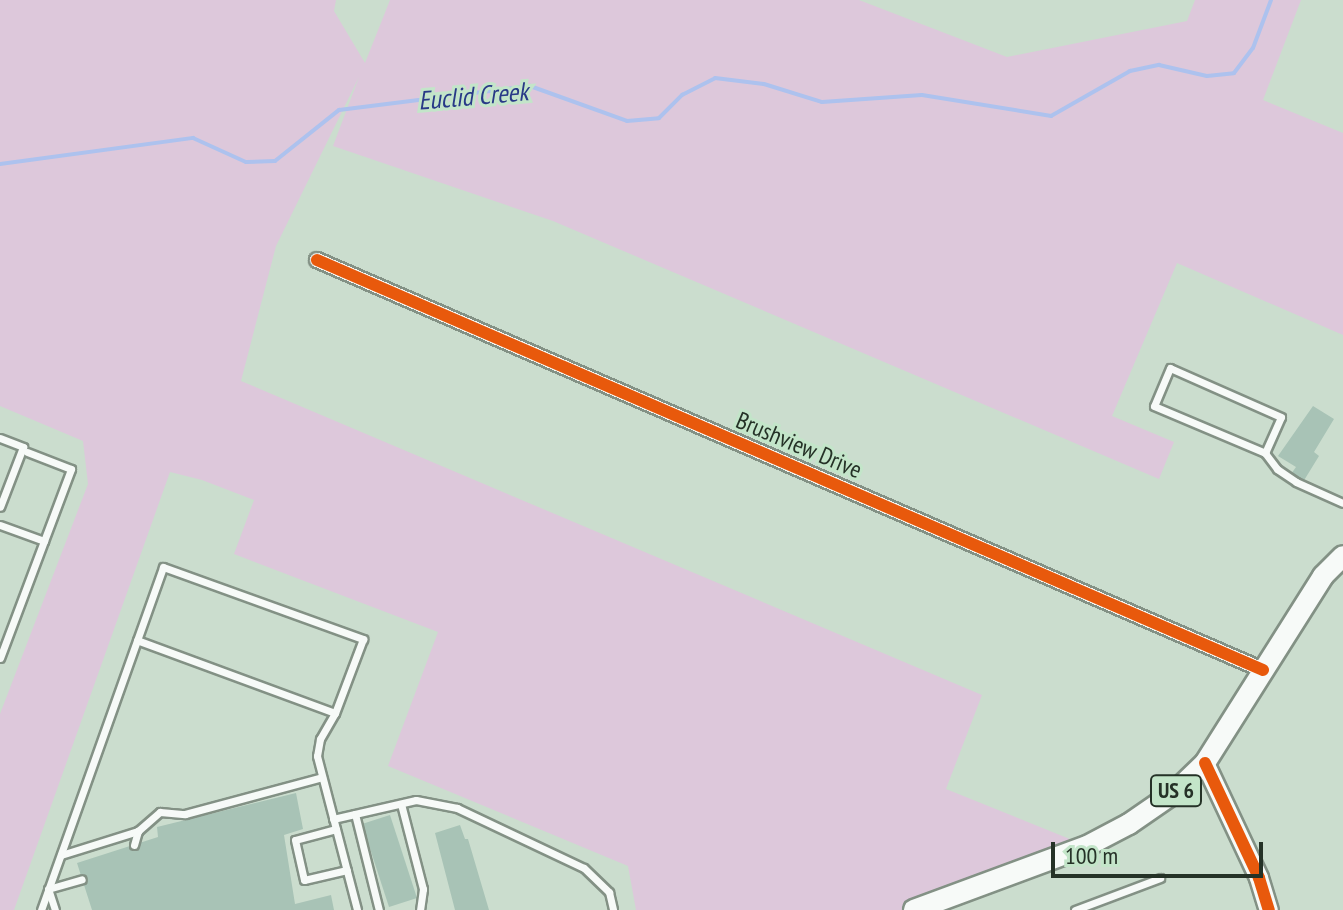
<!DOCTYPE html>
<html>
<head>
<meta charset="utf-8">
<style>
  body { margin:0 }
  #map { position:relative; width:1343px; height:910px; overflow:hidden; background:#cbddce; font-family:"PT Sans Narrow",sans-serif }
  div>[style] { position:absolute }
  .green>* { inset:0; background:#ddc8db }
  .stream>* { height:4px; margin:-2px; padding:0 2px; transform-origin:2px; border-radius:2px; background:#adc2ee }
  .building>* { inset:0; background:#a8c3b6 }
  .roads { filter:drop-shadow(2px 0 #839185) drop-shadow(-2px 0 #839185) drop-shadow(0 2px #839185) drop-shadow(0 -2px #839185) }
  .lane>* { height:7px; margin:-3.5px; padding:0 3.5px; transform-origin:3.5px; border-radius:3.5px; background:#f7faf8 }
  .street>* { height:14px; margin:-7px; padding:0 7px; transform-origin:7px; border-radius:7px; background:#f7faf8 }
  .secondary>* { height:18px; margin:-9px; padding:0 9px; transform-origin:9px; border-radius:9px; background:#f7faf8 }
  .primary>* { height:20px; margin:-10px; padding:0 10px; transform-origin:10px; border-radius:10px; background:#f7faf8 }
  .cycleway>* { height:12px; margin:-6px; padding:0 6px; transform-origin:6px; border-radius:6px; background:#e8590c }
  span { translate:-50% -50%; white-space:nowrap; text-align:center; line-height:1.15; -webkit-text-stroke:6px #c3e5c9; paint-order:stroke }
  .shield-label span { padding:2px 6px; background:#c3e5c9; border:2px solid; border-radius:6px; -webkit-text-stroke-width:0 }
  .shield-label { font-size:22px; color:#253227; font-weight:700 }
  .street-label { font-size:24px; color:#253227 }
  .water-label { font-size:26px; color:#283987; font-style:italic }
  .scale { position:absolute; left:1051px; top:842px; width:212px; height:36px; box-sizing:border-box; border:4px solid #253227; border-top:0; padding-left:10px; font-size:24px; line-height:28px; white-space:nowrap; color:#253227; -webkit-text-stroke:6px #c3e5c9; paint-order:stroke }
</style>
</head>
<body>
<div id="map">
  <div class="green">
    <i style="clip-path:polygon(0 0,336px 0,334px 11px,365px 63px,390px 0,859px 0,1007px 57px,1187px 21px,1195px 0,1301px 0,1263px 100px,1343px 133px,1343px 335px,1177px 263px,1112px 416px,1174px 442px,1159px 479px,553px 221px,333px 146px,359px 77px,276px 246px,241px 381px,982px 695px,946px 789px,1087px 846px,914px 910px,636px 910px,628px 866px,388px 766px,438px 632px,234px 554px,254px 500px,202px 480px,170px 472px,14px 910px,0 910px,0 714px,88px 484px,83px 441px,0 406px)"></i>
  </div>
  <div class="stream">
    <i style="left:0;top:164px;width:195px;rotate:-7.7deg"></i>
    <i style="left:193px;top:138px;width:58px;rotate:24.4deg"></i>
    <i style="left:246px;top:162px;width:29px;rotate:-2deg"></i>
    <i style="left:275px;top:161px;width:82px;rotate:-38.6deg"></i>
    <i style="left:339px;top:110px;width:193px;rotate:-7.2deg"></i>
    <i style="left:530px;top:86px;width:103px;rotate:19.8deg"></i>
    <i style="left:627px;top:121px;width:32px;rotate:-5deg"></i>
    <i style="left:659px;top:118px;width:33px;rotate:-45deg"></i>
    <i style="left:682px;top:95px;width:37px;rotate:-27deg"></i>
    <i style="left:715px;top:78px;width:49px;rotate:7deg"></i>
    <i style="left:764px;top:84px;width:61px;rotate:17.2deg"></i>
    <i style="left:822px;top:102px;width:100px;rotate:-4deg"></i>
    <i style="left:922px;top:95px;width:131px;rotate:9.2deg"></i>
    <i style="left:1051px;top:116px;width:91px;rotate:-29.7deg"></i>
    <i style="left:1130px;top:71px;width:30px;rotate:-12deg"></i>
    <i style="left:1159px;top:65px;width:49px;rotate:12.9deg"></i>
    <i style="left:1207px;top:76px;width:27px;rotate:-6deg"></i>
    <i style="left:1234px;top:73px;width:31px;rotate:-53deg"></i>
    <i style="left:1253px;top:48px;width:51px;rotate:-69.4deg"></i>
  </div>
  <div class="building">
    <i style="clip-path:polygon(1313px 406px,1334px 419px,1314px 452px,1319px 456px,1303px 482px,1291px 474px,1296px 467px,1278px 456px)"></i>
    <i style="clip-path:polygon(296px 793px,303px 829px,284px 835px,295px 904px,331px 895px,334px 910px,92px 910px,77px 863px,158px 837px,157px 827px)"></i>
    <i style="clip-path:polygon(390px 815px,417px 898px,389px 907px,362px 824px)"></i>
    <i style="clip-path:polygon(460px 825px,465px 839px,468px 839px,489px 910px,455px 910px,435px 833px)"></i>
  </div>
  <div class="roads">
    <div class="lane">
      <i style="left:0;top:438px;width:25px;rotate:21deg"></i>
      <i style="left:23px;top:447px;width:64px;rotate:111deg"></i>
      <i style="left:1265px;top:453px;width:39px;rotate:-66deg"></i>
      <i style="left:1281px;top:417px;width:121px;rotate:-156.2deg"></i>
      <i style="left:1170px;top:368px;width:41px;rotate:112.8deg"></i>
      <i style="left:1154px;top:406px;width:121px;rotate:22.9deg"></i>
      <i style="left:1265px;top:453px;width:20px;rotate:53deg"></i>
      <i style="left:1277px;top:469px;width:23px;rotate:34deg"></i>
      <i style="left:1296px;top:482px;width:51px;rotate:24.1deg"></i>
      <i style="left:0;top:525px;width:47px;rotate:20deg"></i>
      <i style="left:0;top:658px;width:202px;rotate:-69.4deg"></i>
      <i style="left:71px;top:469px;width:47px;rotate:-158.9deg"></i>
      <i style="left:335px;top:713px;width:30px;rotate:120deg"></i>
      <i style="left:320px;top:739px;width:17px;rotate:100deg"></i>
      <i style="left:317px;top:756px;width:159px;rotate:75.4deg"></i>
      <i style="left:401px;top:804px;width:88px;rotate:75.5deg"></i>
      <i style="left:423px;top:889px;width:21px;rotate:98deg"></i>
      <i style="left:355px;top:814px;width:99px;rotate:76deg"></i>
      <i style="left:333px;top:819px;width:85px;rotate:-12.9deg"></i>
      <i style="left:416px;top:800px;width:42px;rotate:11deg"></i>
      <i style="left:457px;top:808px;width:140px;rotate:25.3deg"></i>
      <i style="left:584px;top:868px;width:35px;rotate:44deg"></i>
      <i style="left:609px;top:892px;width:18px;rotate:77deg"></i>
      <i style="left:336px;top:829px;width:42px;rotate:165deg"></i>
      <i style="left:295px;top:840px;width:41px;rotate:77.3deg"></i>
      <i style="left:304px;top:880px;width:44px;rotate:-13.1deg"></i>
      <i style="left:134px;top:845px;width:15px;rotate:-74deg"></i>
      <i style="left:61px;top:855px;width:81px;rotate:-17.3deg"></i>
      <i style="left:138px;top:831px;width:29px;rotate:-41deg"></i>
      <i style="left:160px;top:812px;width:25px;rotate:5deg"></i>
      <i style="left:185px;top:814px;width:142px;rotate:-15.1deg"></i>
      <i style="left:41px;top:910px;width:364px;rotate:-70.4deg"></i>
      <i style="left:163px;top:567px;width:213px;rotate:19.8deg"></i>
      <i style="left:363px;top:639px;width:79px;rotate:110.7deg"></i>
      <i style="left:335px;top:713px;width:211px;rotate:-159.8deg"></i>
      <i style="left:55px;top:910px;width:22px;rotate:-108deg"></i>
      <i style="left:48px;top:889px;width:35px;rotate:-16deg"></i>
      <i style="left:1075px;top:910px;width:91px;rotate:-20.6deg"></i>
    </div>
    <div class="street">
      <i style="left:317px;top:260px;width:1031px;rotate:23.43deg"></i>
    </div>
    <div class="secondary">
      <i style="left:1205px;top:763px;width:127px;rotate:64.8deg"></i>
      <i style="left:1259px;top:878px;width:34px;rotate:73deg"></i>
    </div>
    <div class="primary">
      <i style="left:914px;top:910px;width:184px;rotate:-20.3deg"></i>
      <i style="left:1087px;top:846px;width:47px;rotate:-27.6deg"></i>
      <i style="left:1129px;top:824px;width:55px;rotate:-34.6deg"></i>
      <i style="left:1174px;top:793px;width:43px;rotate:-44.1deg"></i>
      <i style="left:1205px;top:763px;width:221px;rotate:-57.7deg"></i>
      <i style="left:1323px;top:576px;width:28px;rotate:-45deg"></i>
    </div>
  </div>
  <div class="cycleway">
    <i style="left:317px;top:260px;width:1031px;rotate:23.43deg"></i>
    <i style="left:1205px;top:763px;width:127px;rotate:64.8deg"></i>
    <i style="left:1259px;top:878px;width:34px;rotate:73deg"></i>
  </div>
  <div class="shield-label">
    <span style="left:1176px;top:791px">US 6</span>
  </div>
  <div class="street-label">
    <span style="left:799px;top:445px;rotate:23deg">Brushview Drive</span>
  </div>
  <div class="water-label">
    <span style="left:473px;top:96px;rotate:-5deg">Euclid Creek</span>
  </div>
  <div class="scale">100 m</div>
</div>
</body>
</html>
